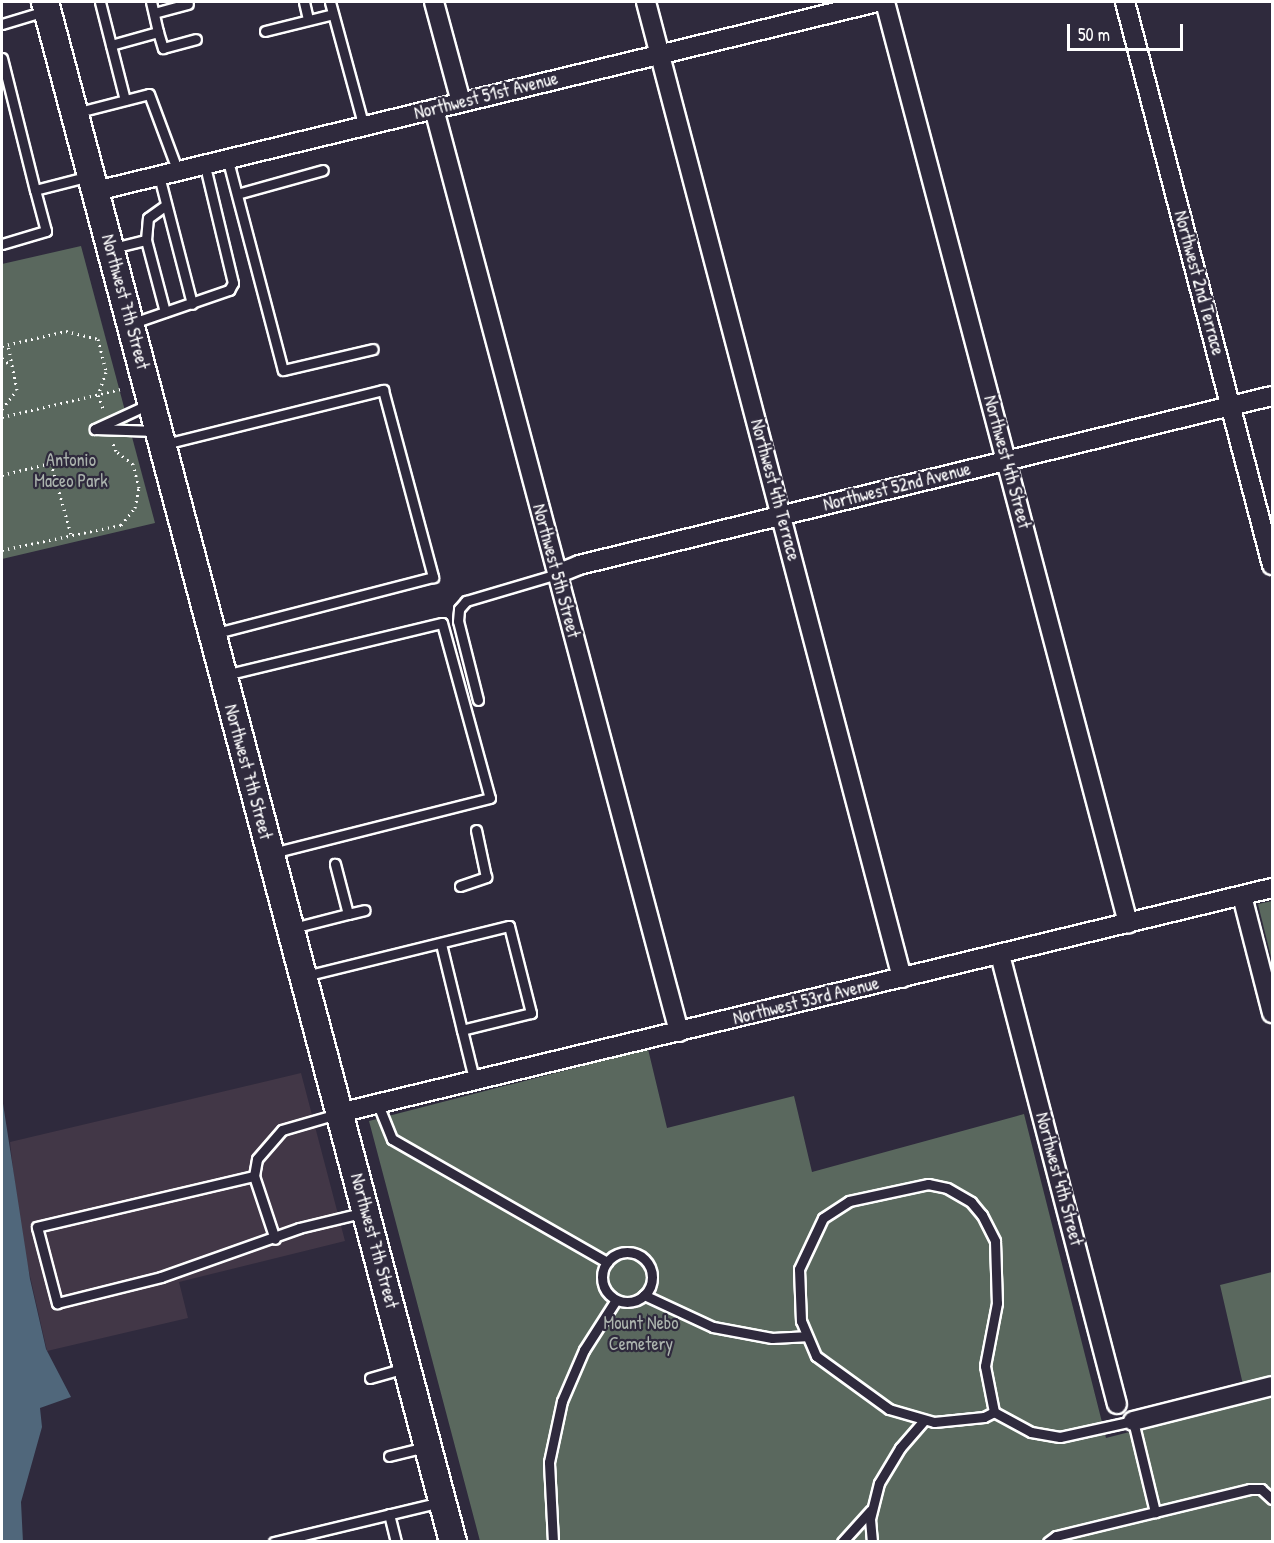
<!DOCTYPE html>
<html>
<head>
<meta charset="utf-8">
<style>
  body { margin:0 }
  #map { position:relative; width:1274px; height:1543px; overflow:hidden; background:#2f2a3d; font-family:"Patrick Hand",sans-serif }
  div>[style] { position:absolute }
  .built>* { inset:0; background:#423747 }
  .green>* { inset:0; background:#5a685e }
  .water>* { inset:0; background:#50677b }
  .path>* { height:3px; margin-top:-1.5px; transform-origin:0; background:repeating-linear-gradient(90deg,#fff 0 1.5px,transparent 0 6px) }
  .roads { filter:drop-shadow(2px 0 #fff) drop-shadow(-2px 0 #fff) drop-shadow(0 2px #fff) drop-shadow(0 -2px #fff) }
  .service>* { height:9px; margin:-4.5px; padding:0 4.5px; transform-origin:4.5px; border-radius:4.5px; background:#2f2a3d }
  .service>.ring { margin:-4.5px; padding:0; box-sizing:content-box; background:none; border:9px solid #2f2a3d; border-radius:50% }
  .minor>* { height:18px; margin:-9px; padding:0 9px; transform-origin:9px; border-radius:9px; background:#2f2a3d }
  .secondary>* { height:26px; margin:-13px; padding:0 13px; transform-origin:13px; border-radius:13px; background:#2f2a3d }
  span { translate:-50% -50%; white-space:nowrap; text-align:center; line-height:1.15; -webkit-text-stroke:4.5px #2f2a3d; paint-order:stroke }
  .street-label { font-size:18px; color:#fff }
  .park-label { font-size:18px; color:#acb4ae }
  .frame { position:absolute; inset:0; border:3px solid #fff; pointer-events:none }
  .scale { position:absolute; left:1067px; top:24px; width:116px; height:27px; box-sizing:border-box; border:3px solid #fff; border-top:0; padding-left:8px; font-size:18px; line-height:21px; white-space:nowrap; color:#fff; -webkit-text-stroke:4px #2f2a3d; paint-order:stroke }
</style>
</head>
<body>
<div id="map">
  <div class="built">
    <i style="clip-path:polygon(301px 1073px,345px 1241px,179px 1282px,188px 1318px,47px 1351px,20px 1232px,10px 1142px)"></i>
  </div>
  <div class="green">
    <i style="clip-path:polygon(81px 246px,155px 523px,2px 559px,2px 264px)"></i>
    <i style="clip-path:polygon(1272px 901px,1272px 961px,1258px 904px)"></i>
    <i style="clip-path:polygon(648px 1049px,667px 1128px,794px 1096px,812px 1172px,1024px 1114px,1106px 1438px,1247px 1402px,1220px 1285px,1272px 1272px,1272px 1541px,480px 1541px,369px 1121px)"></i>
  </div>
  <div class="water">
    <i style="clip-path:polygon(2px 1097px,30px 1279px,46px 1349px,71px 1397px,40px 1408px,42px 1427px,21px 1502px,23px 1542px,2px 1541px)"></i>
  </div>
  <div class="path">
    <i style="left:2px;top:346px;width:66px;rotate:-13.2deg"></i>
    <i style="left:66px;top:331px;width:33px;rotate:14deg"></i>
    <i style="left:98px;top:339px;width:34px;rotate:76deg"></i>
    <i style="left:106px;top:372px;width:24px;rotate:109deg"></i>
    <i style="left:98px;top:395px;width:17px;rotate:69deg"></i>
    <i style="left:2px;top:358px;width:9px;rotate:41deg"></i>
    <i style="left:2px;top:409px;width:24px;rotate:-52deg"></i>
    <i style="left:17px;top:390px;width:46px;rotate:-101.3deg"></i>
    <i style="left:2px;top:417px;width:122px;rotate:-13.2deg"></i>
    <i style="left:2px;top:475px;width:50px;rotate:-13.8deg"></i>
    <i style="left:51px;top:463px;width:74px;rotate:74.3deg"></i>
    <i style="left:2px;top:550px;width:122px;rotate:-11.9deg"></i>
    <i style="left:121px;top:525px;width:22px;rotate:-51deg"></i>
    <i style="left:135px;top:508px;width:20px;rotate:-79deg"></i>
    <i style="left:139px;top:488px;width:25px;rotate:-104deg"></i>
    <i style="left:133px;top:464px;width:21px;rotate:-143deg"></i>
    <i style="left:116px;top:451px;width:11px;rotate:-112deg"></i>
  </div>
  <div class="roads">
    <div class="service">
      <i style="left:100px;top:2px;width:101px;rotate:75.7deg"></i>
      <i style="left:304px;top:2px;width:18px;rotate:77deg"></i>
      <i style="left:330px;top:2px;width:130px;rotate:74.8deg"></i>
      <i style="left:154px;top:13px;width:35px;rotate:-15deg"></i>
      <i style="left:2px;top:24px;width:45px;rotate:-16.8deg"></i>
      <i style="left:265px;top:31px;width:70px;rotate:-14deg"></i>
      <i style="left:158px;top:32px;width:17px;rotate:73deg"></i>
      <i style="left:163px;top:48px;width:34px;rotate:-15deg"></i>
      <i style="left:111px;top:45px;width:49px;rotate:-15.5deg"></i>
      <i style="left:158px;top:32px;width:31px;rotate:-103deg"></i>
      <i style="left:2px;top:58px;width:136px;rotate:76deg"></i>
      <i style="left:35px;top:190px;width:57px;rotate:-14.3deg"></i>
      <i style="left:75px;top:113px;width:76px;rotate:-14.4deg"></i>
      <i style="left:149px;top:94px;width:83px;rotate:69.6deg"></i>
      <i style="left:228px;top:161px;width:216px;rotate:75.3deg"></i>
      <i style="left:283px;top:370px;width:92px;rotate:-13.1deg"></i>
      <i style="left:159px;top:176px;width:132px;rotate:75.5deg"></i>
      <i style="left:237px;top:194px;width:89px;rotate:-15.6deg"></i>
      <i style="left:146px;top:240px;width:22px;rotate:-85deg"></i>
      <i style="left:148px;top:218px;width:22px;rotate:-36deg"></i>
      <i style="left:2px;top:244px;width:46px;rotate:-16.5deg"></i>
      <i style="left:46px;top:231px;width:42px;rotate:-105deg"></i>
      <i style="left:113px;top:248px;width:34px;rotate:-14deg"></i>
      <i style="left:146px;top:240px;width:74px;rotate:75.2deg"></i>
      <i style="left:133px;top:323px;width:102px;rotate:-19deg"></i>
      <i style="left:229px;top:290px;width:8px;rotate:-60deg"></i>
      <i style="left:233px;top:283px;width:120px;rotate:-103.5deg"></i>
      <i style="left:149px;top:404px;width:60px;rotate:155.2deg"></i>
      <i style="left:95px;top:429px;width:62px;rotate:1.8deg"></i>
      <i style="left:165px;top:444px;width:225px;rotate:-13.9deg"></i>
      <i style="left:383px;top:390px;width:194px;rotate:75deg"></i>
      <i style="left:433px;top:577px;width:227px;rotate:165.5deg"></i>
      <i style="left:225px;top:675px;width:223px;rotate:-13.5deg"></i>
      <i style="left:442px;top:623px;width:181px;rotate:74.7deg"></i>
      <i style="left:490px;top:798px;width:224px;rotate:165.8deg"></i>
      <i style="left:478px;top:700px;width:81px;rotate:-104.2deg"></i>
      <i style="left:458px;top:621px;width:12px;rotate:-85deg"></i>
      <i style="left:459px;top:609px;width:11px;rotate:-49deg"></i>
      <i style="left:466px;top:601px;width:95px;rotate:-16.5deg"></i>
      <i style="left:460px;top:886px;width:28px;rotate:-19deg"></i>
      <i style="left:486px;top:877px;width:48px;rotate:-102deg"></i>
      <i style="left:348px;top:914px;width:17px;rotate:-13deg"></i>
      <i style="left:293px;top:928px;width:57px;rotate:-14.3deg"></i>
      <i style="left:348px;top:914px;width:52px;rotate:-104.6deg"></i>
      <i style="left:441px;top:944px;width:89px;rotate:76.3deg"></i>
      <i style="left:305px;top:976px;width:210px;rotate:-13.8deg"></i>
      <i style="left:509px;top:926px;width:90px;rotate:75.8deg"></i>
      <i style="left:531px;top:1013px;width:71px;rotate:166.2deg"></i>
      <i style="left:462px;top:1030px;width:50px;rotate:76.2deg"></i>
      <i style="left:377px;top:1102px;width:40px;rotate:68deg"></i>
      <i style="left:392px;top:1139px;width:248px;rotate:29.8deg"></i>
      <i style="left:337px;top:1114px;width:57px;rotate:163.8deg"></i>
      <i style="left:282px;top:1130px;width:38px;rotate:131deg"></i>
      <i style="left:257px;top:1159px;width:17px;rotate:100deg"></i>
      <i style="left:254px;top:1176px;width:223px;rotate:166.8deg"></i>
      <i style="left:37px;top:1227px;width:79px;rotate:75.3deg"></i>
      <i style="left:57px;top:1303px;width:107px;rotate:-14deg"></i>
      <i style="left:161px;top:1277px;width:146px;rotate:-19.5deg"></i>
      <i style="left:299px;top:1228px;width:68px;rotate:-13.6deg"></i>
      <i style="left:254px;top:1176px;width:66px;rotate:71.6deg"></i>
      <i style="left:928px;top:1184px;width:19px;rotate:12deg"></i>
      <i style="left:947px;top:1188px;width:28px;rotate:30deg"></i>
      <i style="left:971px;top:1202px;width:17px;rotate:50deg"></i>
      <i style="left:982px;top:1215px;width:29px;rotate:63deg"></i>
      <i style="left:995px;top:1241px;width:62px;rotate:88.2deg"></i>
      <i style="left:997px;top:1303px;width:64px;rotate:100.8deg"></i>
      <i style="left:985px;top:1366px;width:47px;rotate:78.9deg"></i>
      <i style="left:994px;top:1412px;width:11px;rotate:153deg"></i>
      <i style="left:984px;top:1417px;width:50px;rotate:174.3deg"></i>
      <i style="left:934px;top:1422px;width:47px;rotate:-163.9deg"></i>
      <i style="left:889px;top:1409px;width:90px;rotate:-144deg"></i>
      <i style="left:816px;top:1356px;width:38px;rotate:-113deg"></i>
      <i style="left:801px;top:1321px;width:52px;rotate:-92.2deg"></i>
      <i style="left:799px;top:1269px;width:56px;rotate:-64.8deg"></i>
      <i style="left:823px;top:1218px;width:31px;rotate:-33deg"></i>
      <i style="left:849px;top:1201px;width:81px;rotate:-12.1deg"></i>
      <i class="ring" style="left:602px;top:1252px;width:41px;height:41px"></i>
      <i style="left:644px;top:1295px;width:76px;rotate:24.9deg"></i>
      <i style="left:713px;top:1327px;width:60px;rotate:10.6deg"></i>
      <i style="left:772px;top:1338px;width:33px;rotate:-3deg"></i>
      <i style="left:370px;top:1378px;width:36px;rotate:-16deg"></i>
      <i style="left:994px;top:1412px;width:42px;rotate:28.4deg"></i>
      <i style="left:1031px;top:1432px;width:29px;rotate:10deg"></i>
      <i style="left:1060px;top:1437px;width:75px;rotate:-12.4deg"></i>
      <i style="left:1133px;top:1421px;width:94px;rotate:76.4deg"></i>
      <i style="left:389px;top:1456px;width:37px;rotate:-14deg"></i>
      <i style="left:389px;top:1514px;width:29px;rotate:76deg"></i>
      <i style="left:274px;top:1542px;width:172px;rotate:-13.5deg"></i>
      <i style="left:553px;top:1542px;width:80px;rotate:-92.9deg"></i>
      <i style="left:549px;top:1462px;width:62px;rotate:-78deg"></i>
      <i style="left:562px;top:1401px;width:56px;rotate:-66.7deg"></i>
      <i style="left:584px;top:1350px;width:59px;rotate:-57.4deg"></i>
      <i style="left:842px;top:1542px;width:43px;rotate:-47.8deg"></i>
      <i style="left:872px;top:1542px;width:23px;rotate:-95deg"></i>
      <i style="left:870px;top:1519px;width:37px;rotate:-76deg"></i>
      <i style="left:879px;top:1483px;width:41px;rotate:-59deg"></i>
      <i style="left:900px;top:1448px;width:37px;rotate:-49deg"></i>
      <i style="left:1048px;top:1542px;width:10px;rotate:-37deg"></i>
      <i style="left:1056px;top:1536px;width:200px;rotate:-13.6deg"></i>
      <i style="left:1250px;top:1489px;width:11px"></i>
      <i style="left:1261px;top:1489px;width:15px;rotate:42deg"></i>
    </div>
    <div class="minor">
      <i style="left:434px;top:2px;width:104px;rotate:74.9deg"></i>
      <i style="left:646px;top:2px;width:1009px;rotate:75.3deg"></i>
      <i style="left:885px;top:2px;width:953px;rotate:75.22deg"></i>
      <i style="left:1125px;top:2px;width:582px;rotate:75.37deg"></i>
      <i style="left:434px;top:109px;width:955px;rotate:75.13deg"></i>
      <i style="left:96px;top:191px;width:804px;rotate:-13.6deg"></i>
      <i style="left:557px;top:574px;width:24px;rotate:-22deg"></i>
      <i style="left:579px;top:565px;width:713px;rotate:-13.71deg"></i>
      <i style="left:1242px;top:896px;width:121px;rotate:75.6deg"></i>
      <i style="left:1000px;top:955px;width:464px;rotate:75.4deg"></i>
      <i style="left:339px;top:1113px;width:960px;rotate:-13.56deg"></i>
      <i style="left:1133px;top:1421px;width:143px;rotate:-14.1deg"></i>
    </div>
    <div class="secondary">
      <i style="left:45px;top:2px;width:1593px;rotate:75.16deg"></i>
    </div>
  </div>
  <div class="street-label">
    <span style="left:486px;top:96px;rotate:-14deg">Northwest 51st Avenue</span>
    <span style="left:1199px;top:283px;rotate:75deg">Northwest 2nd Terrace</span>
    <span style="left:125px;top:302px;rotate:75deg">Northwest 7th Street</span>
    <span style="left:1007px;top:462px;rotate:75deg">Northwest 4th Street</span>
    <span style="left:897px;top:487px;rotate:-14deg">Northwest 52nd Avenue</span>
    <span style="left:775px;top:490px;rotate:75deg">Northwest 4th Terrace</span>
    <span style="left:556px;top:571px;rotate:75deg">Northwest 5th Street</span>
    <span style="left:248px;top:772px;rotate:75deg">Northwest 7th Street</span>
    <span style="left:806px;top:1001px;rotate:-14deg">Northwest 53rd Avenue</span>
    <span style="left:1059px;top:1179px;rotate:75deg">Northwest 4th Street</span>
    <span style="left:374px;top:1241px;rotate:75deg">Northwest 7th Street</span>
  </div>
  <div class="park-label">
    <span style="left:71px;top:471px">Antonio<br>Maceo Park</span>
    <span style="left:641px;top:1334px">Mount Nebo<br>Cemetery</span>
  </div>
  <div class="frame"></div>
  <div class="scale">50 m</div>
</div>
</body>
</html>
